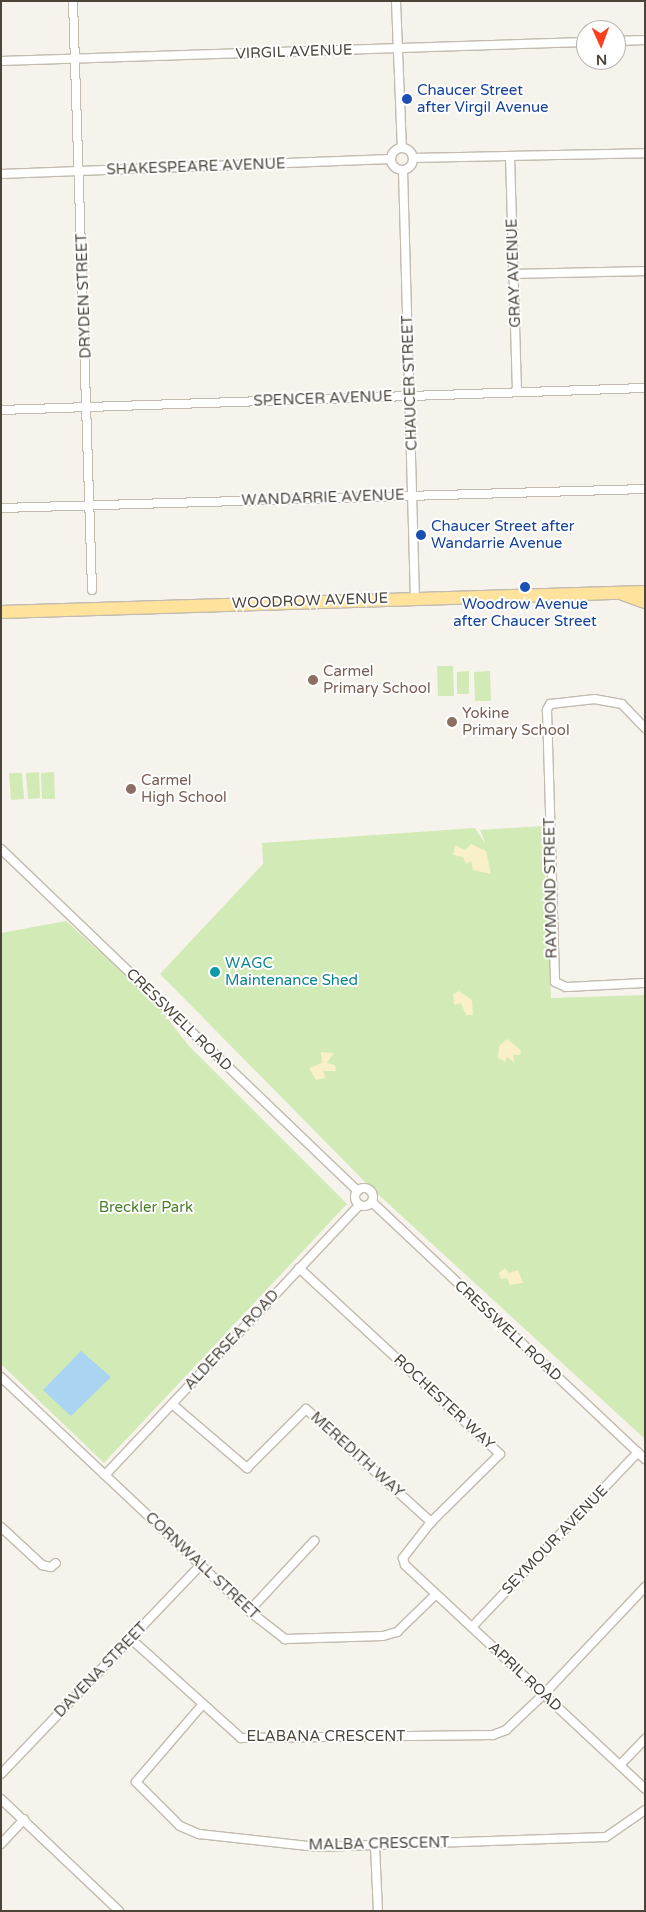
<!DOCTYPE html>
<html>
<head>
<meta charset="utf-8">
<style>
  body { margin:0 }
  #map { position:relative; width:646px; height:1912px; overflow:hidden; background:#f6f3ec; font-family:"Varela Round",sans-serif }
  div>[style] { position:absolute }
  .green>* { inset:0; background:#d2eab5 }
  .sand>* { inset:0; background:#f9efc9 }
  .water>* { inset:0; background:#a9d4f2 }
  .roads { filter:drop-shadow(1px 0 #c2bbae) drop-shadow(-1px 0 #c2bbae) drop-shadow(0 1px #c2bbae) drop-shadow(0 -1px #c2bbae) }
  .minor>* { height:8px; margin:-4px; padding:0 4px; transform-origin:4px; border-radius:4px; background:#fff }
  .minor>.ring { margin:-4px; padding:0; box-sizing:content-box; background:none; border:8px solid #fff; border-radius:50% }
  .primary>* { height:12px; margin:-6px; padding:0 6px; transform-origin:6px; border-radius:6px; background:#ffe39c }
  .dots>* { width:14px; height:14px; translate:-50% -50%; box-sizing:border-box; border:2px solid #fff; border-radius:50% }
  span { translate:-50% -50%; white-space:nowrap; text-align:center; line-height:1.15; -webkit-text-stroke:4px #fff; paint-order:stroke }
  .street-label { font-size:15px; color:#4b4439 }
  .transit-label { font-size:15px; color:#164399 }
  .left { translate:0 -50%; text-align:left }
  .education-label { font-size:15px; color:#785e54 }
  .culture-label { font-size:15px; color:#0d838f }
  .park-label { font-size:15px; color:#4a7f2a }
  .frame { position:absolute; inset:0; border:2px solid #4b4439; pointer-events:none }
  .north { position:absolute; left:576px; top:20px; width:50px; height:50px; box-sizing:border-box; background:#fff; border:1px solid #b7b4b0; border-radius:50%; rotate:178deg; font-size:14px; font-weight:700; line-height:20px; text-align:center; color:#4b4439 }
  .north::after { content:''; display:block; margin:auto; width:18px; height:22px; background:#fc3f1d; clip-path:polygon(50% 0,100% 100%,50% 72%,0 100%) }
</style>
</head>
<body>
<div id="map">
  <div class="green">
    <i style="clip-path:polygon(437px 666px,453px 666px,454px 696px,438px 696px)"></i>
    <i style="clip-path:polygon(469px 671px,469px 694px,457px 694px,457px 672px)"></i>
    <i style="clip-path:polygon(490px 671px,491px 701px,475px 701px,474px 672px)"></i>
    <i style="clip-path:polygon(39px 772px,40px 798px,28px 799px,26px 773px)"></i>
    <i style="clip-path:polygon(54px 772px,55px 799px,42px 799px,41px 773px)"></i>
    <i style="clip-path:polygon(9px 773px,22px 773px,24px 799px,11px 800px)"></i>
    <i style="clip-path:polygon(543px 826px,551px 998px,645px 995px,645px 1439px,369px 1186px,160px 974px,263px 864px,262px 843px,475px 828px,486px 845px,480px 830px)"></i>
    <i style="clip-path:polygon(66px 921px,153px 1000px,189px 1046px,347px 1204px,104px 1463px,1px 1364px,1px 933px)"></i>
  </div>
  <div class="sand">
    <i style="clip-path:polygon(471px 844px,486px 851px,491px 874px,473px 870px,471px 861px,466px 864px,463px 857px,453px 855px,455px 845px,465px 850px)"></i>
    <i style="clip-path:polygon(459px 991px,472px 1000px,473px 1015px,466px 1015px,461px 1003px,454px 1005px,453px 994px)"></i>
    <i style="clip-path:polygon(507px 1039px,521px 1050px,520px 1055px,513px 1055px,515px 1063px,507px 1057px,505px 1062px,498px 1058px,499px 1046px)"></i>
    <i style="clip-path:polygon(321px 1052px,334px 1053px,327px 1063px,335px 1065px,336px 1071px,323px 1071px,326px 1078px,316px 1080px,309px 1068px,322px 1063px)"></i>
    <i style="clip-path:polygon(505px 1268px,509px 1273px,518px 1270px,523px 1283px,510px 1285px,507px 1278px,501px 1279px,499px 1273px)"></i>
  </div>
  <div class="water">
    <i style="clip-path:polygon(81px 1351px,111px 1377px,71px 1416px,43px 1390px)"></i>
  </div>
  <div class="roads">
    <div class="minor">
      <i style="left:73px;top:1px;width:589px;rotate:88.15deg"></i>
      <i style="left:396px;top:1px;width:147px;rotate:87.7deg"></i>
      <i style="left:616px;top:41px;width:29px;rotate:-2deg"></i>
      <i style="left:1px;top:61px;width:585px;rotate:-1.86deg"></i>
      <i class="ring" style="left:391px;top:148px;width:14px;height:14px"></i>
      <i style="left:510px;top:156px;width:235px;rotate:88.3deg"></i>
      <i style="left:413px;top:158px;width:232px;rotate:-1.2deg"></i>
      <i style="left:403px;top:170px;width:427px;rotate:88.4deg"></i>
      <i style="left:1px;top:174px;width:390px;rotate:-2.2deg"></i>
      <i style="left:514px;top:274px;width:131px;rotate:-1.3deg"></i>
      <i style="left:1px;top:410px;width:644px;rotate:-1.96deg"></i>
      <i style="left:1px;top:508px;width:644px;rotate:-1.69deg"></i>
      <i style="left:645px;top:728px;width:33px;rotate:-134deg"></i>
      <i style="left:622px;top:704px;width:27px;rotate:-170deg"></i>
      <i style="left:595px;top:699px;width:45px;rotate:173.7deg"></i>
      <i style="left:550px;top:704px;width:7px;rotate:117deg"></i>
      <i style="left:547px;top:710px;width:272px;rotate:88.3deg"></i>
      <i style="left:555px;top:982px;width:12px;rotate:24deg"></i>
      <i style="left:566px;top:987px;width:79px;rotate:-2.9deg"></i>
      <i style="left:1px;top:849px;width:494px;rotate:43.8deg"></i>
      <i class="ring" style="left:355px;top:1188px;width:10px;height:10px"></i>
      <i style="left:372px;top:1202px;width:375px;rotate:43.3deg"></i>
      <i style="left:299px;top:1268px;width:274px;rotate:42.8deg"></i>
      <i style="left:500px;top:1454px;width:97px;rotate:135.4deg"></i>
      <i style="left:431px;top:1522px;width:46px;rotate:127.9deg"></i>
      <i style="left:403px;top:1558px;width:7px;rotate:74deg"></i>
      <i style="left:405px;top:1565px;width:328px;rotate:43deg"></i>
      <i style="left:1px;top:1377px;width:341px;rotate:43.3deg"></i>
      <i style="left:249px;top:1611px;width:46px;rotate:37.9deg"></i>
      <i style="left:285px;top:1639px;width:98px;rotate:-1.8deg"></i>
      <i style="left:383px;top:1636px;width:15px;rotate:-16deg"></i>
      <i style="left:397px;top:1632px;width:53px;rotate:-44.2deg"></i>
      <i style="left:172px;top:1404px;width:99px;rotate:40.5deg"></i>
      <i style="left:247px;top:1468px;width:83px;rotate:-45deg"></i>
      <i style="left:306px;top:1409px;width:169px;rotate:42.1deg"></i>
      <i style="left:105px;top:1475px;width:371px;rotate:-46.7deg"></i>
      <i style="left:1px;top:1527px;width:56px;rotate:42.8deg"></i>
      <i style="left:42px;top:1565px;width:9px;rotate:13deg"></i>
      <i style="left:51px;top:1567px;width:6px;rotate:-39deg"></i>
      <i style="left:249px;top:1611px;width:96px;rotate:-47.1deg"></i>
      <i style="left:472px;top:1627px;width:241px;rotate:-46.5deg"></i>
      <i style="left:131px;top:1639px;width:148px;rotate:42deg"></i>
      <i style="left:241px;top:1738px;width:252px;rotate:-0.7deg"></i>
      <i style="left:493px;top:1735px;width:14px;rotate:-21deg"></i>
      <i style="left:506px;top:1730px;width:51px;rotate:-43.4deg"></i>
      <i style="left:543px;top:1695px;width:149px;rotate:-46.6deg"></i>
      <i style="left:203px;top:1704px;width:103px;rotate:130.7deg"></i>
      <i style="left:136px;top:1782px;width:62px;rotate:45deg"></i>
      <i style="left:180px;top:1826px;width:21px;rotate:23deg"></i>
      <i style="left:199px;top:1834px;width:119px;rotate:6.3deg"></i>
      <i style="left:317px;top:1847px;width:289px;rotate:-2deg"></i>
      <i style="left:606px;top:1837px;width:47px;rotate:-34.7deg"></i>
      <i style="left:621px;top:1764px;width:35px;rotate:-46deg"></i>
      <i style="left:1px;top:1774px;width:289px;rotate:-46.3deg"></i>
      <i style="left:1px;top:1799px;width:163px;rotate:43.5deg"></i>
      <i style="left:1px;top:1844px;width:34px;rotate:-47deg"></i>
      <i style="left:375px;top:1846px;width:65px;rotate:87.4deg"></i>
    </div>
    <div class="primary">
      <i style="left:623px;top:594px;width:23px;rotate:20deg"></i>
      <i style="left:1px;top:612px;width:644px;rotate:-1.78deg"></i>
    </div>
  </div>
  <div class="dots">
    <i style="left:407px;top:99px;background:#1a4fb4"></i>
    <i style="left:421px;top:535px;background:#1a4fb4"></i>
    <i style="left:525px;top:587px;background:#1a4fb4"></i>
    <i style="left:313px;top:680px;background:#8d6e63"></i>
    <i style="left:452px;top:722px;background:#8d6e63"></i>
    <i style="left:131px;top:789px;background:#8d6e63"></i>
    <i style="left:215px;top:972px;background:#0f9aa8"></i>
  </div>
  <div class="street-label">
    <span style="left:294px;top:52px;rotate:-2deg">VIRGIL AVENUE</span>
    <span style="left:196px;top:167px;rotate:-2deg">SHAKESPEARE AVENUE</span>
    <span style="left:514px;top:273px;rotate:-92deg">GRAY AVENUE</span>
    <span style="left:84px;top:296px;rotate:-92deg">DRYDEN STREET</span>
    <span style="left:410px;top:383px;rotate:-92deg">CHAUCER STREET</span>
    <span style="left:323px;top:399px;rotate:-2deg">SPENCER AVENUE</span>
    <span style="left:323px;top:498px;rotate:-2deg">WANDARRIE AVENUE</span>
    <span style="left:310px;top:601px;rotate:-2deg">WOODROW AVENUE</span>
    <span style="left:551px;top:888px;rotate:-91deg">RAYMOND STREET</span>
    <span style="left:179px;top:1020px;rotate:44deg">CRESSWELL ROAD</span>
    <span style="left:508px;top:1331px;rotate:43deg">CRESSWELL ROAD</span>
    <span style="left:232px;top:1340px;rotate:-47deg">ALDERSEA ROAD</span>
    <span style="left:444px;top:1402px;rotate:43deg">ROCHESTER WAY</span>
    <span style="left:357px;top:1455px;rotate:42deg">MEREDITH WAY</span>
    <span style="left:555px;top:1540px;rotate:-46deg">SEYMOUR AVENUE</span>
    <span style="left:202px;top:1566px;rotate:43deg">CORNWALL STREET</span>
    <span style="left:101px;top:1670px;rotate:-46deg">DAVENA STREET</span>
    <span style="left:525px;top:1677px;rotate:43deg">APRIL ROAD</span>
    <span style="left:326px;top:1737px">ELABANA CRESCENT</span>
    <span style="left:379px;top:1844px;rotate:-1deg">MALBA CRESCENT</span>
  </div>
  <div class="transit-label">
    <span class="left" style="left:417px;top:99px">Chaucer Street<br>after Virgil Avenue</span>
    <span class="left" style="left:431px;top:535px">Chaucer Street after<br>Wandarrie Avenue</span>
    <span style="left:525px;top:613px">Woodrow Avenue<br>after Chaucer Street</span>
  </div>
  <div class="education-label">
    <span class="left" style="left:323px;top:680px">Carmel<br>Primary School</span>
    <span class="left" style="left:462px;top:722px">Yokine<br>Primary School</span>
    <span class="left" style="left:141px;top:789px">Carmel<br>High School</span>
  </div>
  <div class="culture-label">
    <span class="left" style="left:225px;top:972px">WAGC<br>Maintenance Shed</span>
  </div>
  <div class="park-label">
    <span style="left:146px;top:1208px">Breckler Park</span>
  </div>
  <div class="frame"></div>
  <div class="north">N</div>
</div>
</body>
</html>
